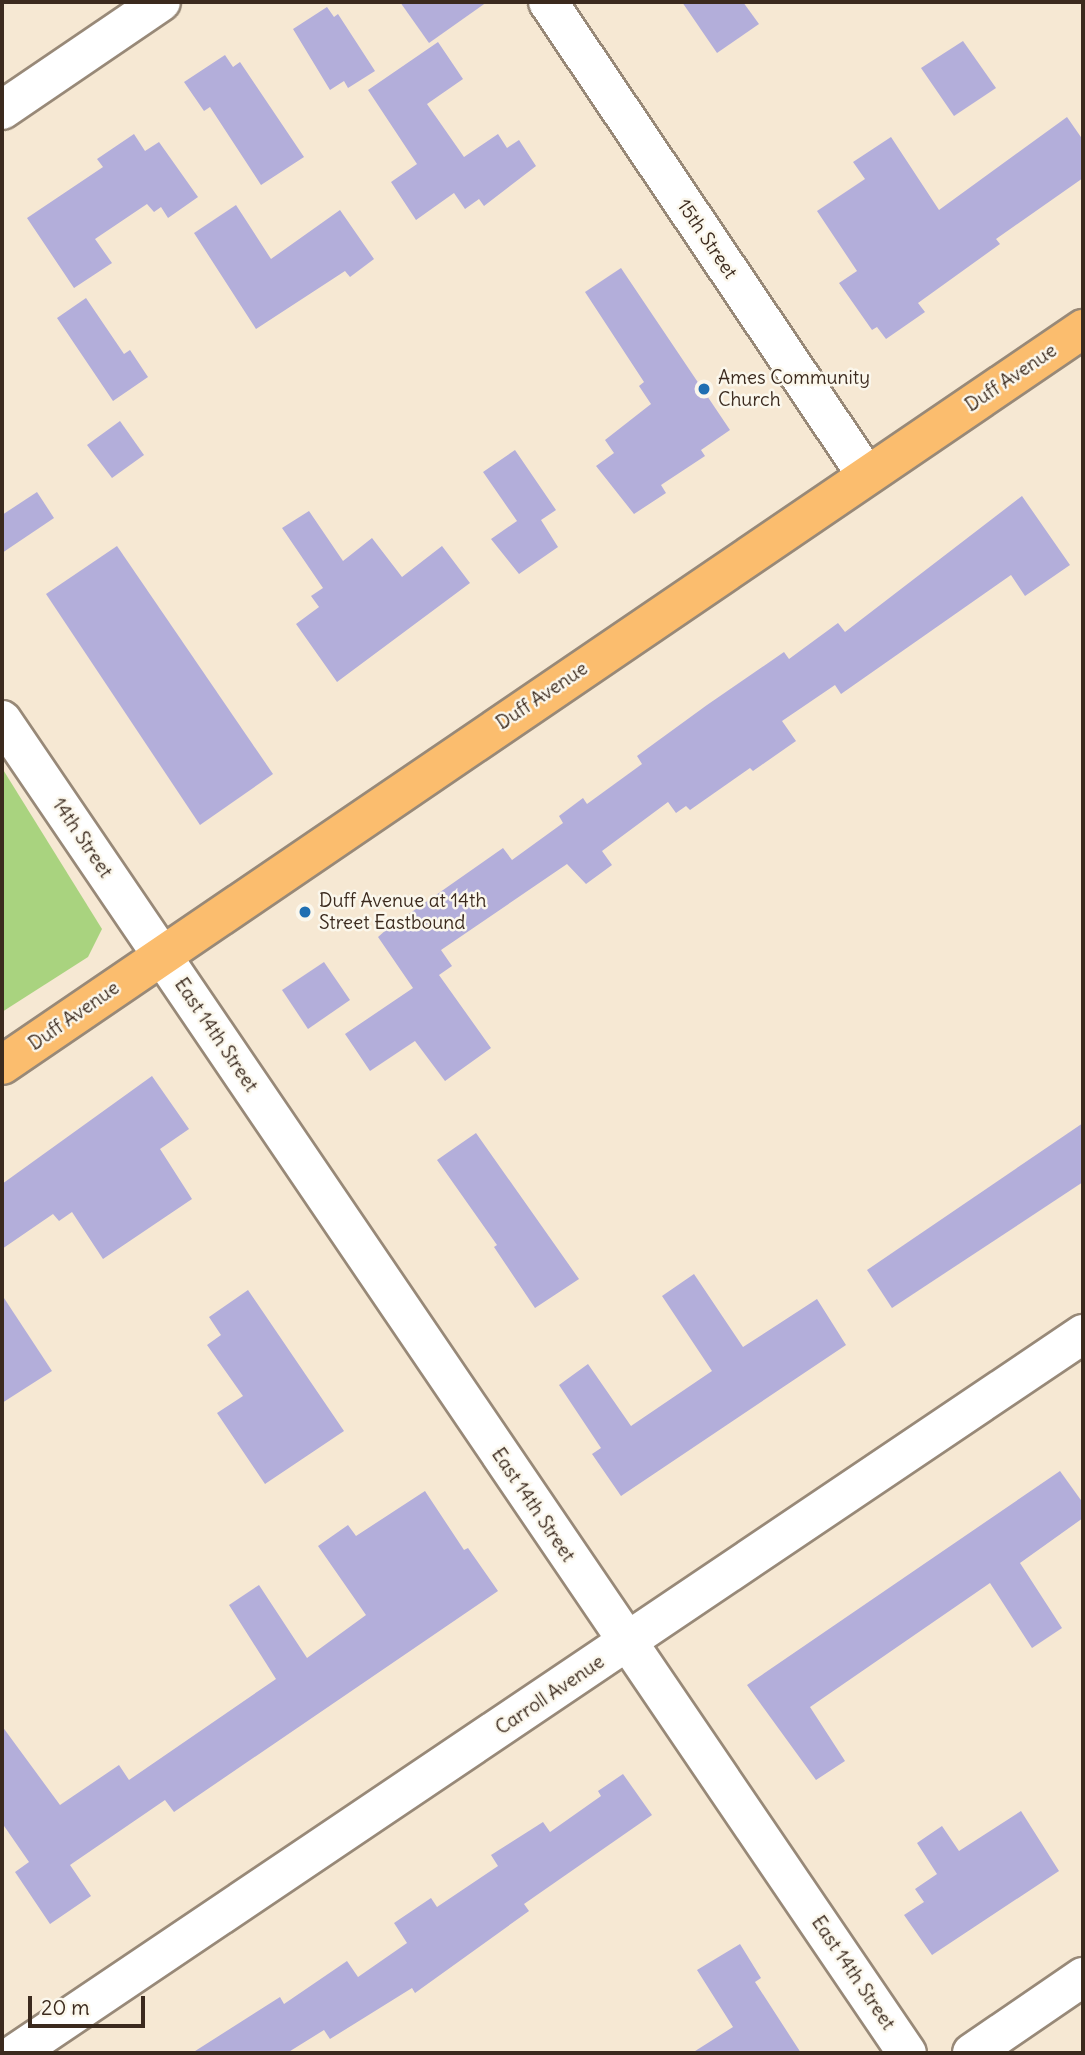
<!DOCTYPE html>
<html>
<head>
<meta charset="utf-8">
<style>
  body { margin:0 }
  #map { position:relative; width:1085px; height:2055px; overflow:hidden; background:#f6e8d3; font-family:Delius,sans-serif }
  div>[style] { position:absolute }
  .green>* { inset:0; background:#a9d37f }
  .building>* { inset:0; background:#b3aeda }
  .roads { filter:drop-shadow(2px 0 #988978) drop-shadow(-2px 0 #988978) drop-shadow(0 2px #988978) drop-shadow(0 -2px #988978) }
  .minor>* { height:38px; margin:-19px; padding:0 19px; transform-origin:19px; border-radius:19px; background:#fff }
  .major>* { height:38px; margin:-19px; padding:0 19px; transform-origin:19px; border-radius:19px; background:#fbbd6e }
  .dots>* { width:19px; height:19px; translate:-50% -50%; box-sizing:border-box; border:4px solid #fbf7ec; border-radius:50% }
  span { translate:-50% -50%; white-space:nowrap; text-align:center; line-height:1.15; -webkit-text-stroke:5px #fbf7ec; paint-order:stroke }
  .street-label { font-size:19px; color:#3b2a1e }
  .poi-label { font-size:19px; color:#3b2a1e }
  .left { translate:0 -50%; text-align:left }
  .frame { position:absolute; inset:0; border:4px solid #3b2a1e; pointer-events:none }
  .scale { position:absolute; left:28px; top:1996px; width:117px; height:32px; box-sizing:border-box; border:4px solid #3b2a1e; border-top:0; padding-left:9px; font-size:21px; line-height:24px; white-space:nowrap; color:#3b2a1e; -webkit-text-stroke:5px #fbf7ec; paint-order:stroke }
</style>
</head>
<body>
<div id="map">
  <div class="green">
    <i style="clip-path:polygon(2px 768px,102px 929px,88px 957px,2px 1012px)"></i>
  </div>
  <div class="building">
    <i style="clip-path:polygon(400px 2px,487px 2px,429px 43px)"></i>
    <i style="clip-path:polygon(682px 2px,743px 2px,759px 24px,717px 53px)"></i>
    <i style="clip-path:polygon(327px 7px,334px 17px,338px 14px,375px 71px,348px 88px,344px 81px,330px 90px,293px 29px)"></i>
    <i style="clip-path:polygon(963px 41px,996px 88px,954px 116px,921px 68px)"></i>
    <i style="clip-path:polygon(438px 42px,463px 79px,427px 104px,464px 157px,498px 134px,507px 148px,519px 140px,536px 166px,484px 206px,479px 199px,465px 209px,454px 193px,416px 220px,391px 182px,417px 164px,368px 90px)"></i>
    <i style="clip-path:polygon(225px 55px,233px 67px,240px 62px,304px 157px,261px 185px,210px 107px,204px 111px,184px 82px)"></i>
    <i style="clip-path:polygon(1067px 117px,1083px 140px,1083px 178px,996px 239px,1000px 244px,918px 303px,925px 312px,886px 339px,877px 327px,872px 330px,839px 283px,857px 271px,817px 211px,865px 179px,853px 162px,891px 137px,939px 210px)"></i>
    <i style="clip-path:polygon(134px 134px,145px 151px,159px 142px,198px 197px,168px 218px,161px 207px,154px 212px,147px 204px,95px 239px,112px 263px,74px 288px,27px 218px,103px 167px,97px 159px)"></i>
    <i style="clip-path:polygon(236px 205px,271px 259px,340px 210px,374px 259px,350px 277px,345px 271px,256px 329px,194px 233px)"></i>
    <i style="clip-path:polygon(621px 268px,730px 430px,701px 450px,705px 456px,661px 485px,666px 493px,634px 514px,596px 466px,614px 453px,605px 440px,651px 404px,639px 386px,644px 382px,585px 292px)"></i>
    <i style="clip-path:polygon(86px 298px,124px 354px,130px 350px,148px 377px,113px 401px,57px 318px)"></i>
    <i style="clip-path:polygon(120px 421px,144px 455px,112px 478px,87px 445px)"></i>
    <i style="clip-path:polygon(515px 450px,556px 510px,541px 520px,558px 547px,519px 574px,491px 539px,517px 521px,483px 472px)"></i>
    <i style="clip-path:polygon(37px 492px,54px 518px,2px 553px,2px 515px)"></i>
    <i style="clip-path:polygon(1022px 496px,1070px 565px,1025px 596px,1011px 575px,841px 694px,835px 685px,782px 721px,796px 741px,753px 771px,750px 768px,690px 810px,686px 806px,676px 813px,668px 802px,602px 851px,612px 865px,586px 884px,567px 864px,441px 950px,452px 966px,439px 975px,491px 1048px,445px 1081px,415px 1041px,370px 1071px,345px 1034px,413px 988px,378px 937px,386px 930px,503px 848px,512px 860px,563px 823px,559px 816px,583px 798px,587px 804px,642px 764px,637px 756px,707px 705px,784px 652px,789px 659px,838px 623px,845px 632px)"></i>
    <i style="clip-path:polygon(309px 511px,343px 561px,372px 538px,402px 577px,442px 546px,470px 583px,337px 682px,296px 624px,319px 607px,311px 596px,323px 588px,282px 528px)"></i>
    <i style="clip-path:polygon(117px 546px,273px 774px,200px 825px,46px 594px)"></i>
    <i style="clip-path:polygon(324px 962px,350px 1000px,308px 1029px,282px 990px)"></i>
    <i style="clip-path:polygon(152px 1076px,189px 1129px,160px 1149px,192px 1199px,103px 1259px,72px 1212px,59px 1221px,53px 1214px,2px 1249px,2px 1184px)"></i>
    <i style="clip-path:polygon(1083px 1123px,1083px 1182px,892px 1308px,867px 1270px)"></i>
    <i style="clip-path:polygon(476px 1133px,579px 1279px,535px 1308px,494px 1247px,497px 1245px,437px 1160px)"></i>
    <i style="clip-path:polygon(694px 1274px,743px 1347px,817px 1299px,846px 1345px,621px 1496px,592px 1454px,601px 1448px,559px 1385px,588px 1364px,631px 1426px,712px 1371px,662px 1296px)"></i>
    <i style="clip-path:polygon(248px 1290px,344px 1431px,265px 1484px,217px 1413px,243px 1396px,207px 1345px,221px 1335px,209px 1317px)"></i>
    <i style="clip-path:polygon(2px 1295px,52px 1371px,2px 1403px)"></i>
    <i style="clip-path:polygon(1060px 1471px,1083px 1503px,1083px 1518px,1020px 1563px,1062px 1628px,1032px 1648px,990px 1583px,810px 1707px,845px 1761px,816px 1780px,747px 1685px)"></i>
    <i style="clip-path:polygon(425px 1491px,464px 1550px,468px 1548px,498px 1591px,174px 1812px,165px 1800px,70px 1865px,91px 1896px,50px 1924px,15px 1872px,29px 1862px,2px 1823px,2px 1726px,60px 1805px,119px 1765px,129px 1780px,276px 1679px,229px 1605px,259px 1585px,307px 1658px,366px 1615px,318px 1546px,348px 1525px,356px 1536px)"></i>
    <i style="clip-path:polygon(623px 1774px,652px 1815px,524px 1904px,529px 1911px,415px 1993px,412px 1988px,330px 2039px,324px 2030px,287px 2053px,192px 2053px,280px 1997px,284px 2004px,347px 1961px,358px 1977px,407px 1943px,394px 1923px,431px 1898px,437px 1907px,498px 1866px,491px 1855px,543px 1822px,550px 1832px,601px 1796px,598px 1791px)"></i>
    <i style="clip-path:polygon(1021px 1811px,1059px 1871px,932px 1955px,904px 1915px,924px 1902px,915px 1889px,937px 1874px,917px 1843px,942px 1826px,959px 1851px)"></i>
    <i style="clip-path:polygon(740px 1944px,761px 1978px,755px 1982px,801px 2053px,692px 2053px,733px 2027px,697px 1970px)"></i>
  </div>
  <div class="roads">
    <div class="minor">
      <i style="left:548px;top:2px;width:571px;rotate:56.06deg"></i>
      <i style="left:2px;top:110px;width:192px;rotate:-34.2deg"></i>
      <i style="left:2px;top:720px;width:1611px;rotate:55.83deg"></i>
      <i style="left:16px;top:2053px;width:1287px;rotate:-33.97deg"></i>
      <i style="left:972px;top:2053px;width:135px;rotate:-34.4deg"></i>
    </div>
    <div class="major">
      <i style="left:2px;top:1065px;width:1308px;rotate:-34.25deg"></i>
    </div>
  </div>
  <div class="dots">
    <i style="left:704px;top:389px;background:#1f6fb2"></i>
    <i style="left:305px;top:912px;background:#1f6fb2"></i>
  </div>
  <div class="street-label">
    <span style="left:707px;top:239px;rotate:56deg">15th Street</span>
    <span style="left:1011px;top:378px;rotate:-34deg">Duff Avenue</span>
    <span style="left:542px;top:696px;rotate:-34deg">Duff Avenue</span>
    <span style="left:82px;top:838px;rotate:56deg">14th Street</span>
    <span style="left:74px;top:1016px;rotate:-35deg">Duff Avenue</span>
    <span style="left:216px;top:1035px;rotate:56deg">East 14th Street</span>
    <span style="left:533px;top:1505px;rotate:56deg">East 14th Street</span>
    <span style="left:550px;top:1695px;rotate:-34deg">Carroll Avenue</span>
    <span style="left:853px;top:1973px;rotate:56deg">East 14th Street</span>
  </div>
  <div class="poi-label">
    <span class="left" style="left:718px;top:389px">Ames Community<br>Church</span>
    <span class="left" style="left:319px;top:912px">Duff Avenue at 14th<br>Street Eastbound</span>
  </div>
  <div class="frame"></div>
  <div class="scale">20 m</div>
</div>
</body>
</html>
